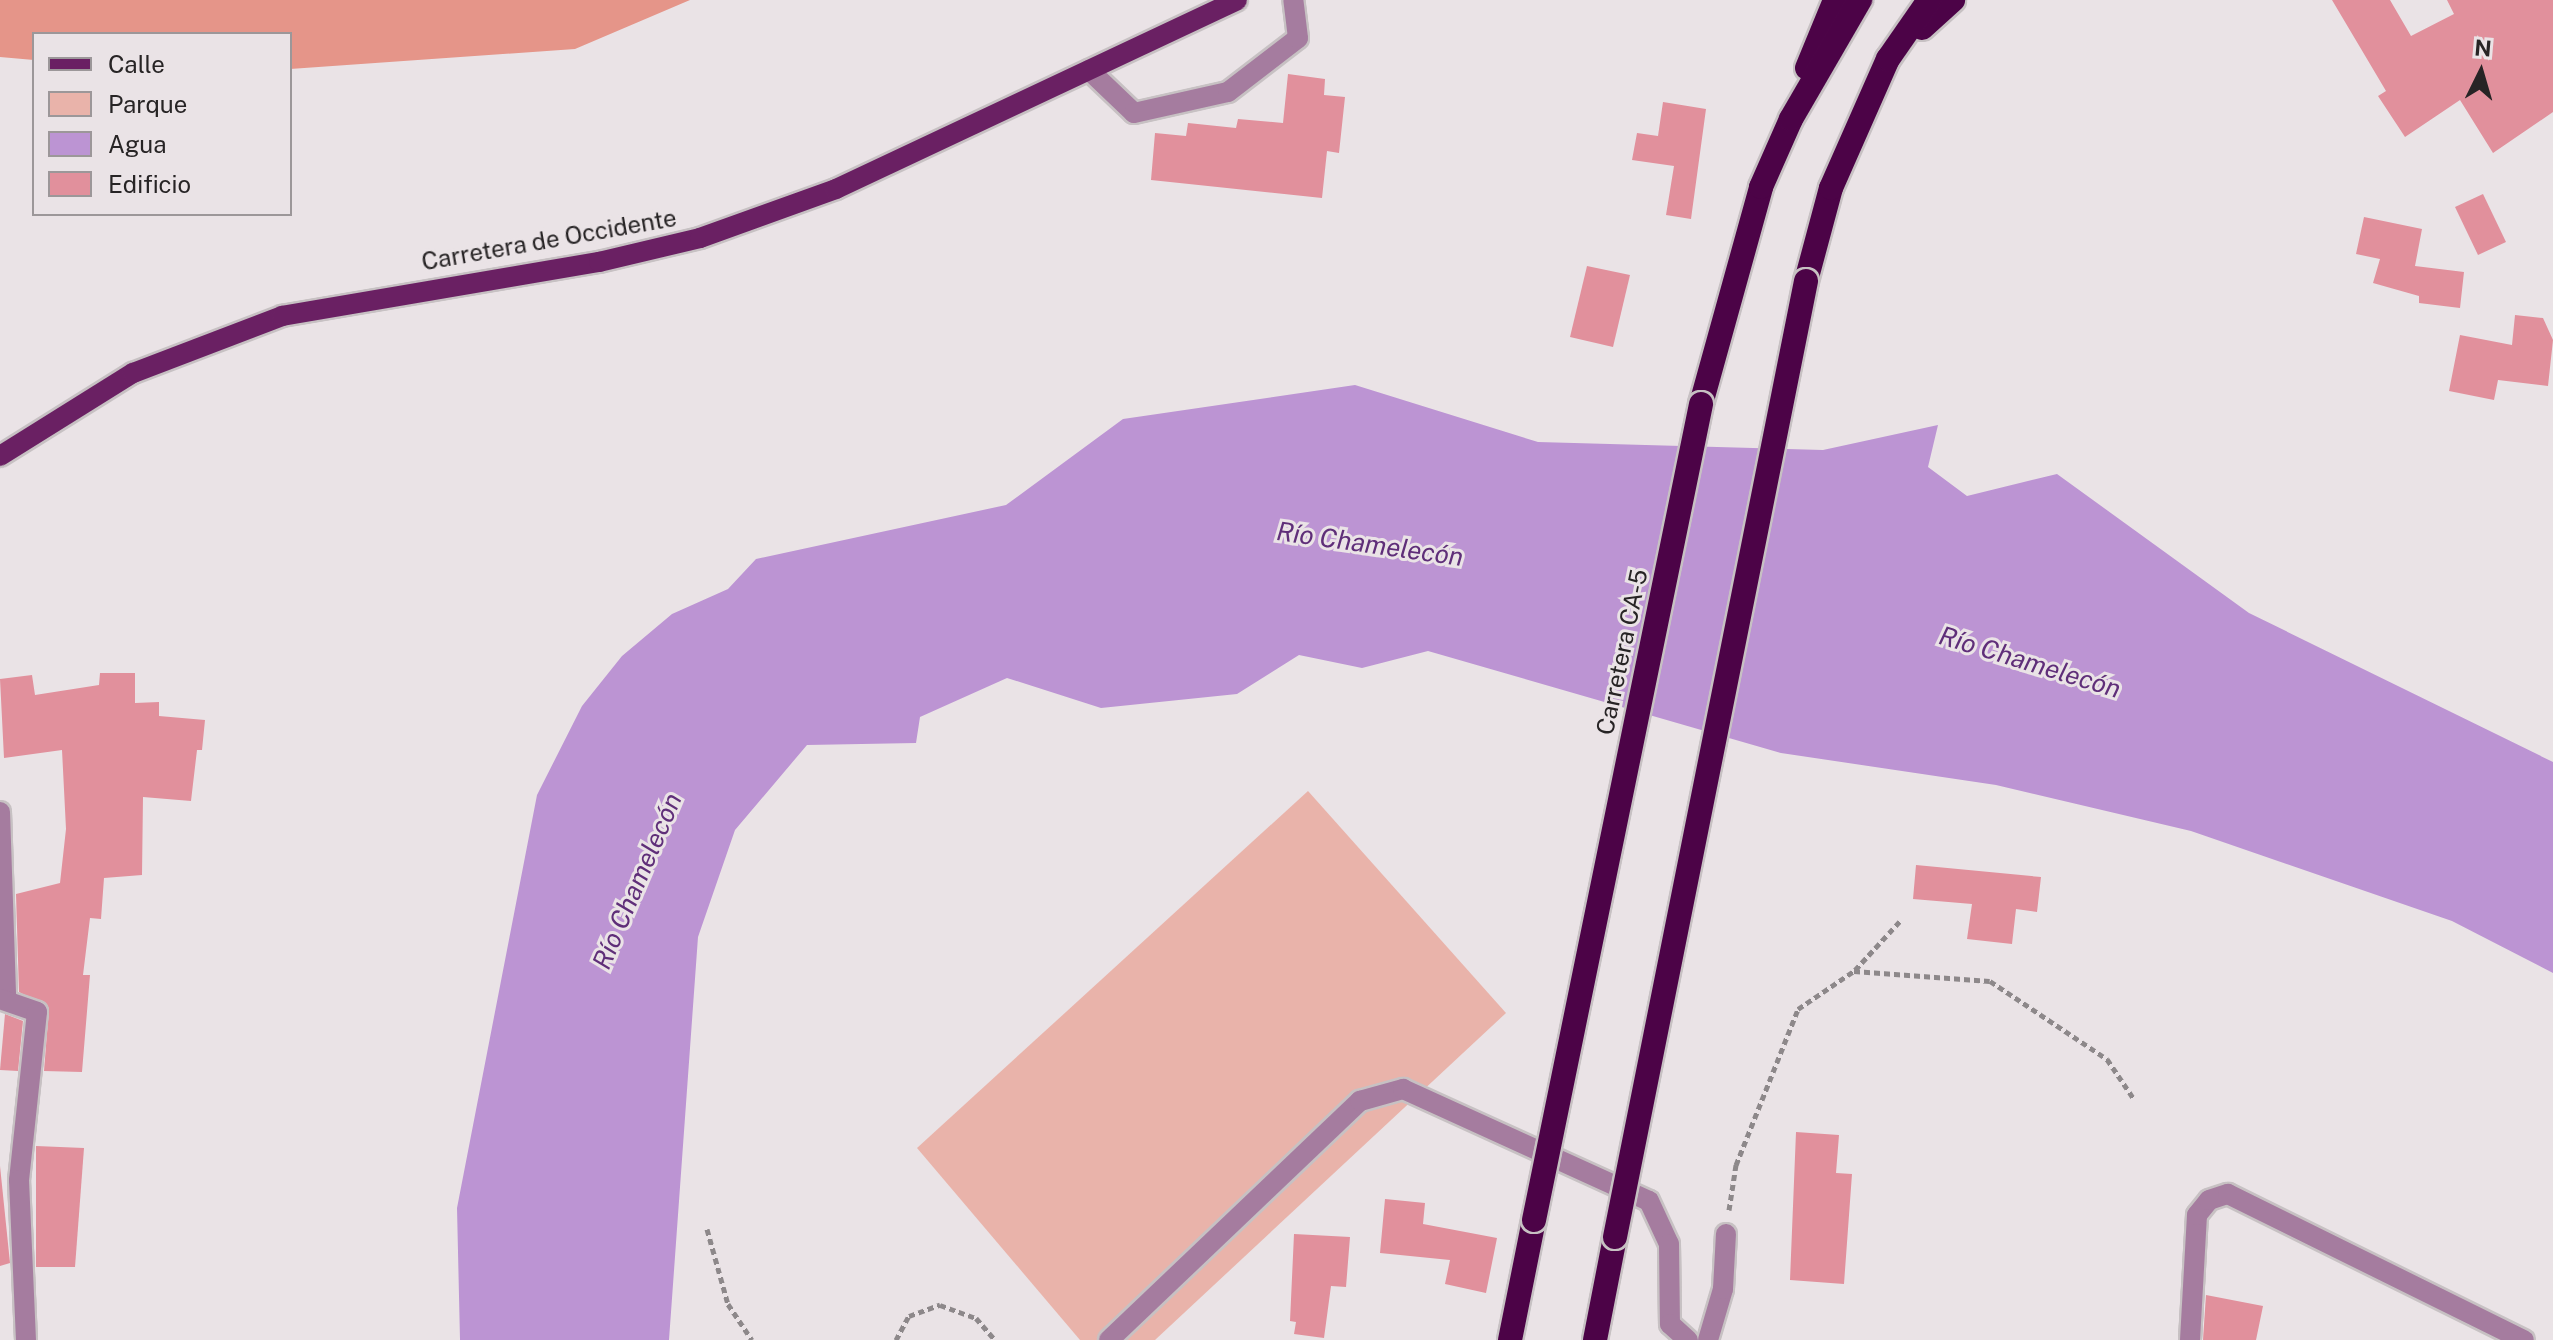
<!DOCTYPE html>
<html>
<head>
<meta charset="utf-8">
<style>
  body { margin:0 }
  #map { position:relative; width:2553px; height:1340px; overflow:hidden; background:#eae3e6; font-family:"Public Sans",sans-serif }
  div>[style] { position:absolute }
  .green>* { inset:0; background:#e9b3aa }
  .forest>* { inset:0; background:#e59589 }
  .water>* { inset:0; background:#bc94d3 }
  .building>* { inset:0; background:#e1909c }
  .path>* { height:5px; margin-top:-2.5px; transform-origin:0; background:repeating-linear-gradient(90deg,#8d888a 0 6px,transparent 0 10px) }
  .roads { filter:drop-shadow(2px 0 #c7c1c3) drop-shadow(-2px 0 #c7c1c3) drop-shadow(0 2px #c7c1c3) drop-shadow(0 -2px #c7c1c3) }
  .minor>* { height:20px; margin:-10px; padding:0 10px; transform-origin:10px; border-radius:10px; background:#a57c9f }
  .major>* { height:20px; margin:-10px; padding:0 10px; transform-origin:10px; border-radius:10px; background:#6a2063 }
  .highway>* { height:24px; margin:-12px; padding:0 12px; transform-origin:12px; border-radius:12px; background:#4c0347 }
  .bridges { filter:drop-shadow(2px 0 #c7c1c3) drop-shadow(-2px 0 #c7c1c3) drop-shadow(0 2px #c7c1c3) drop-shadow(0 -2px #c7c1c3) }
  .highway-bridge>* { height:24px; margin:-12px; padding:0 12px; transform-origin:12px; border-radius:12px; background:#4c0347 }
  span { translate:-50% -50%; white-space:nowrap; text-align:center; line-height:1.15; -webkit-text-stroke:6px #eae3e6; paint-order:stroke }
  .street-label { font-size:24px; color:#272425 }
  .water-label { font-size:26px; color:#5f2e79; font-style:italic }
  .legend { position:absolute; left:32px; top:32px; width:260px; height:184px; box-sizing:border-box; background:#eae3e6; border:2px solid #9c9799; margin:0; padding:10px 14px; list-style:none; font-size:24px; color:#272425 }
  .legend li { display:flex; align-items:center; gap:16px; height:40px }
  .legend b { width:40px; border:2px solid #9c9799 }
  .north { position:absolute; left:2441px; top:32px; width:80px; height:80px; -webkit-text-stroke:6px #eae3e6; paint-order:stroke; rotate:5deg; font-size:22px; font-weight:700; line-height:32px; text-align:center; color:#272425 }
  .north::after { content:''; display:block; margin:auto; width:28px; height:36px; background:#272425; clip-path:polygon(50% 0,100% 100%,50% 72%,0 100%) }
</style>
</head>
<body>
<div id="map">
  <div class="green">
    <i style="clip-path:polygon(1308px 791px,1506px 1013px,1155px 1340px,1080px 1340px,917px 1148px)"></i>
  </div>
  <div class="forest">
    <i style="clip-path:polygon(0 0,690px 0,575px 49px,290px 69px,290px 34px,34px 34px,34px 60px,0 57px)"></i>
  </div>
  <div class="water">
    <i style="clip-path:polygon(1355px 385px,1538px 442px,1823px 450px,1938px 425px,1928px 467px,1967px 496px,2057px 474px,2249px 613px,2553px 762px,2553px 973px,2452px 921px,2191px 831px,1996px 785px,1781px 753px,1428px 651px,1362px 668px,1299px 655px,1237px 694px,1101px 708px,1007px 678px,920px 717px,916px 743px,807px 745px,735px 830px,698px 937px,669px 1340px,460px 1340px,457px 1208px,537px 795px,582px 706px,622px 656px,672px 614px,728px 589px,756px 559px,1006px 505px,1123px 419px)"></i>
  </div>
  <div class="building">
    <i style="clip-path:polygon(2332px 0,2390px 0,2411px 36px,2454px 14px,2447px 0,2553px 0,2553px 112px,2493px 153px,2460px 100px,2405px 137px,2378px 96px,2386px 91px)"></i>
    <i style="clip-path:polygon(1288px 74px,1325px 79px,1324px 95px,1345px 97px,1339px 153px,1327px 151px,1322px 198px,1151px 180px,1155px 133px,1186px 136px,1188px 123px,1236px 128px,1238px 119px,1283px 123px)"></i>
    <i style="clip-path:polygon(1663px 102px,1706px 109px,1691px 219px,1666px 215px,1674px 166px,1632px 160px,1637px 133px,1658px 136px)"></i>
    <i style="clip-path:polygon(2483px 194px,2506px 242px,2478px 255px,2455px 207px)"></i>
    <i style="clip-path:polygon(2364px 217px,2422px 229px,2415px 266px,2464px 272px,2460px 308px,2419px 303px,2419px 296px,2373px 283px,2380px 259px,2356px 254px)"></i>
    <i style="clip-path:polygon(1587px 266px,1630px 275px,1613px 347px,1570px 337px)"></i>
    <i style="clip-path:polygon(2515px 315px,2543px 318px,2553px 340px,2548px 386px,2498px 380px,2494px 400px,2449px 391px,2460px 335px,2512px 345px)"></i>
    <i style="clip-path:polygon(100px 673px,135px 673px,135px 703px,159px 702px,159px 716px,205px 720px,202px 750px,197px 750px,191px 801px,143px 797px,142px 875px,104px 878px,101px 919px,90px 918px,83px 975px,90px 975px,82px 1072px,44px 1071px,49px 1008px,19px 992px,16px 894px,60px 883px,66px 829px,62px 750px,4px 758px,0 679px,32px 675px,35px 695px,99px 685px)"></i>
    <i style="clip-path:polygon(1916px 865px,2041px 877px,2037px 912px,2016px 909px,2012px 944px,1967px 939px,1972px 904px,1913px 899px)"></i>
    <i style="clip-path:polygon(5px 1014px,23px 1021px,18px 1071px,0 1070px)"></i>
    <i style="clip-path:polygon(1796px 1132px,1839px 1135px,1836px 1173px,1852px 1174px,1844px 1284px,1790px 1280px)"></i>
    <i style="clip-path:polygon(36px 1146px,84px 1148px,75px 1267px,36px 1267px)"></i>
    <i style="clip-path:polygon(0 1166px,10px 1263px,0 1266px)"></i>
    <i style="clip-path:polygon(1385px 1199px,1425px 1203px,1423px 1224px,1497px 1238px,1486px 1293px,1445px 1284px,1450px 1260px,1380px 1253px)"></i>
    <i style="clip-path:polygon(1294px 1234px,1350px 1237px,1346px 1287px,1331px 1286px,1324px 1338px,1294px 1334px,1296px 1322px,1290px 1321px)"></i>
    <i style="clip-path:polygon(2206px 1295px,2263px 1306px,2256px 1340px,2203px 1340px)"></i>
  </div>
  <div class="path">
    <i style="left:1855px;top:970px;width:67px;rotate:-47.4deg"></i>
    <i style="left:1729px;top:1210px;width:46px;rotate:-81.2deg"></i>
    <i style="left:1736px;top:1165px;width:168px;rotate:-68.3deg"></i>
    <i style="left:1798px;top:1009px;width:68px;rotate:-34.2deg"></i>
    <i style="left:1854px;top:971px;width:136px;rotate:4.2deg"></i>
    <i style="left:1990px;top:981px;width:141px;rotate:33.7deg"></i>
    <i style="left:2107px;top:1059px;width:48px;rotate:56deg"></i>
    <i style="left:707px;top:1229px;width:78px;rotate:74.4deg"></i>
    <i style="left:728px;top:1304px;width:43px;rotate:56.3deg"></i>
    <i style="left:896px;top:1340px;width:27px;rotate:-62deg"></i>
    <i style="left:909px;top:1316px;width:33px;rotate:-20deg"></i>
    <i style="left:940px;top:1305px;width:38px;rotate:20deg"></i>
    <i style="left:976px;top:1318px;width:29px;rotate:49deg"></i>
  </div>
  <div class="roads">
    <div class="minor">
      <i style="left:1089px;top:70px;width:62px;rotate:43.7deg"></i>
      <i style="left:1134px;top:113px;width:96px;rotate:-12.6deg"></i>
      <i style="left:1228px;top:92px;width:88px;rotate:-37.6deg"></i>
      <i style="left:1298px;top:38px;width:38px;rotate:-97deg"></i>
      <i style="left:0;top:812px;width:185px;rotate:88.1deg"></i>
      <i style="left:0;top:999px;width:39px;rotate:19deg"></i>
      <i style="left:37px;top:1012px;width:169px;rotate:96.1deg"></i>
      <i style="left:19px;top:1180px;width:160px;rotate:87.5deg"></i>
      <i style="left:1109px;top:1340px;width:347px;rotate:-43.6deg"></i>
      <i style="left:1360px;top:1101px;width:45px;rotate:-15.6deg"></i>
      <i style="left:1403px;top:1089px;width:270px;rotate:24.5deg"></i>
      <i style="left:1649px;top:1201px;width:47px;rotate:65.1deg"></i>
      <i style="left:1669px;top:1244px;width:80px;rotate:89.3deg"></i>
      <i style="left:1670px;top:1324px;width:24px;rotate:42deg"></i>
      <i style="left:1708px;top:1340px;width:53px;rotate:-73.6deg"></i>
      <i style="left:1723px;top:1289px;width:55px;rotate:-86.9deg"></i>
      <i style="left:2190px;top:1340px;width:125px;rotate:-86.8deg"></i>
      <i style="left:2197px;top:1215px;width:19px;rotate:-51deg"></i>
      <i style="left:2209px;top:1200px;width:20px;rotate:-18deg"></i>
      <i style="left:2228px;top:1194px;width:330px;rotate:26.3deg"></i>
    </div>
    <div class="major">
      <i style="left:0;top:456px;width:157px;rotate:-32deg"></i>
      <i style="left:133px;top:373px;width:160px;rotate:-20.9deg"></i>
      <i style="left:282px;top:316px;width:322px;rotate:-9.7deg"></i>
      <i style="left:599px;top:262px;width:104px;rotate:-13.4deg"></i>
      <i style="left:700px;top:238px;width:145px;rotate:-19.8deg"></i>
      <i style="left:836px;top:189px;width:443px;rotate:-25.2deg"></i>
    </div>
    <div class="highway">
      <i style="left:1922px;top:28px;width:42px;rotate:-42.1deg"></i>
      <i style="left:1807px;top:68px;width:74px;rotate:-67.6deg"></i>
      <i style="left:1806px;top:281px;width:96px;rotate:-75deg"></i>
      <i style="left:1831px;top:188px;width:141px;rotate:-66.2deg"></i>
      <i style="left:1888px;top:59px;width:72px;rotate:-55.2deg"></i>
      <i style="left:1701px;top:404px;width:225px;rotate:-74.5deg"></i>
      <i style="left:1761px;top:187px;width:74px;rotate:-66.2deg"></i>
      <i style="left:1791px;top:119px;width:138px;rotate:-59.9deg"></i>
      <i style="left:1510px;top:1340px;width:122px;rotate:-78.7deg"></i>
      <i style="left:1595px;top:1340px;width:105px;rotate:-79deg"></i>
    </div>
  </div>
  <div class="bridges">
    <div class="highway-bridge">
      <i style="left:1534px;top:1220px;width:833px;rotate:-78.43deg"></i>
      <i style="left:1615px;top:1237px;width:975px;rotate:-78.7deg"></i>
    </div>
  </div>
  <div class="street-label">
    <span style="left:549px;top:240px;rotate:-10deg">Carretera de Occidente</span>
    <span style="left:1622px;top:652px;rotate:-78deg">Carretera CA-5</span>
  </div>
  <div class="water-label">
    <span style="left:1370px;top:544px;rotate:8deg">Río Chamelecón</span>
    <span style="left:2030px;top:662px;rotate:17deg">Río Chamelecón</span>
    <span style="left:637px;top:881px;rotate:-67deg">Río Chamelecón</span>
  </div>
  <ul class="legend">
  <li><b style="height:10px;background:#6a2063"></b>Calle</li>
  <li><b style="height:22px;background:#e9b3aa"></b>Parque</li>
  <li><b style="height:22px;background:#bc94d3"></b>Agua</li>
  <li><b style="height:22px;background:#e1909c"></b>Edificio</li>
  </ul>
  <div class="north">N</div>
</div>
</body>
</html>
